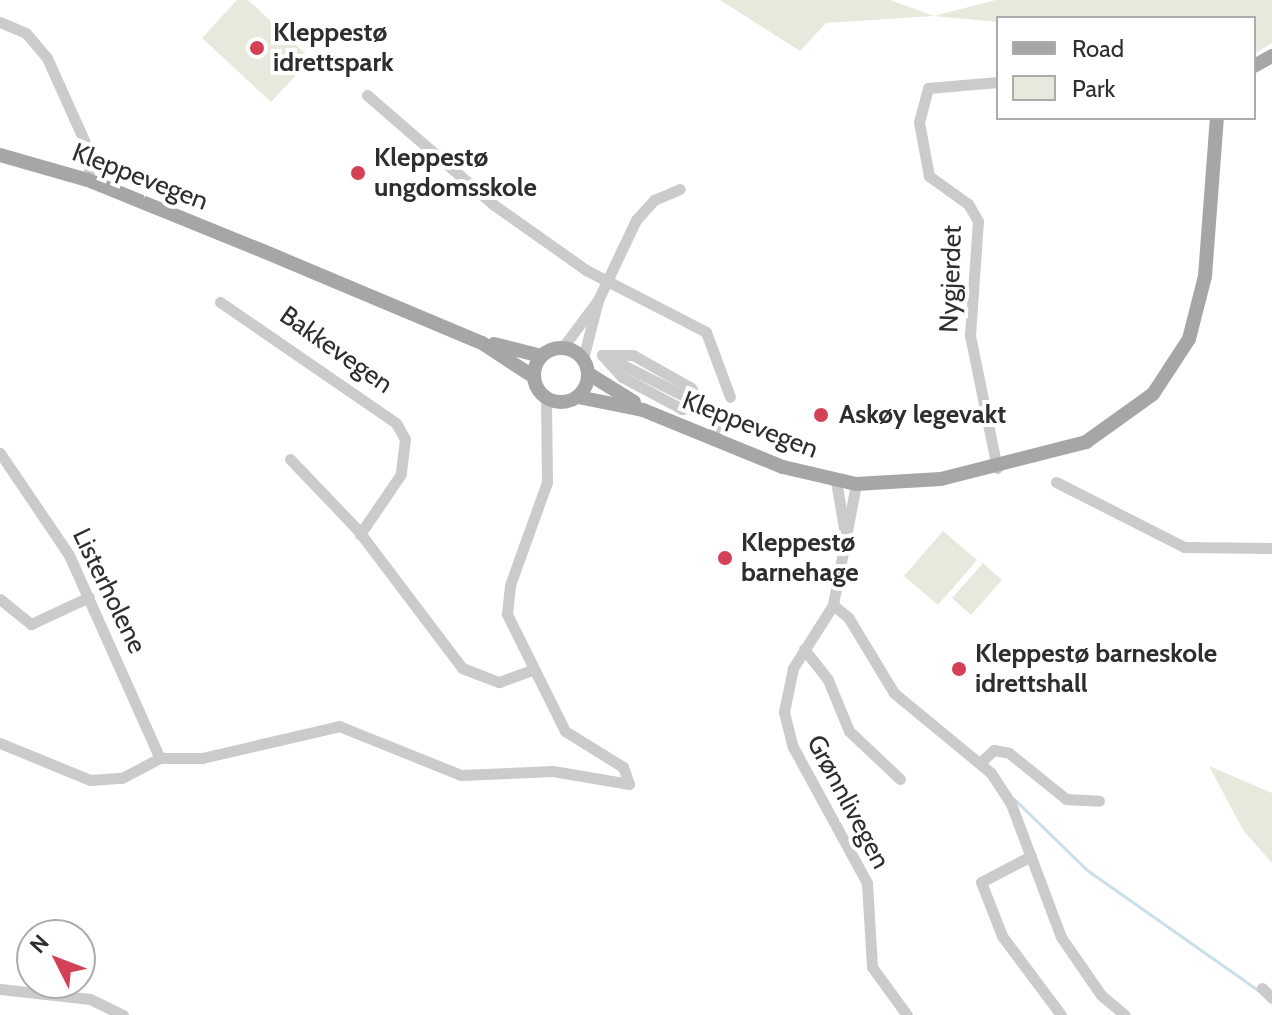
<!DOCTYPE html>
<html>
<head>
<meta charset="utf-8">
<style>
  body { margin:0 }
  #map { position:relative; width:1272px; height:1015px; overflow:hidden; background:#fff; font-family:Cabin,sans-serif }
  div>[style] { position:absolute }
  .green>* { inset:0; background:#e5eadd }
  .stream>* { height:3px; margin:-1.5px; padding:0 1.5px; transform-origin:1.5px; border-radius:1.5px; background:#cbdfe8 }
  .minor>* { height:11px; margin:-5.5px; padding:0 5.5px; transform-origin:5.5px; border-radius:5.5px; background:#cbcbcb }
  .major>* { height:14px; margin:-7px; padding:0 7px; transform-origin:7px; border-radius:7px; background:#a6a6a6 }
  .major>.ring { margin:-7px; padding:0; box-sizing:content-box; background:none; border:14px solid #a6a6a6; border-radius:50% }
  .dots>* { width:22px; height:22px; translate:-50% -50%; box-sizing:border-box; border:4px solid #fff; border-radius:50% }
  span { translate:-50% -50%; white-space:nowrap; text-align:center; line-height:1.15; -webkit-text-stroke:8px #fff; paint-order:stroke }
  .poi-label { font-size:26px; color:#2e2e2e; font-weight:700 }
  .left { translate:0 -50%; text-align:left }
  .street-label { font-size:26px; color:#2e2e2e }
  .legend { position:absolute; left:996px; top:16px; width:260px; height:104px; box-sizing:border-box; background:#fff; border:2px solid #ababab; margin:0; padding:10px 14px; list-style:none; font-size:24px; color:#2e2e2e }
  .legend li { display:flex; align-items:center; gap:16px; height:40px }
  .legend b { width:40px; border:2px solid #ababab }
  .north { position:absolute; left:16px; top:919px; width:80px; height:80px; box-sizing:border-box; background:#fff; border:2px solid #ababab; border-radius:50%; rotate:312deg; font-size:22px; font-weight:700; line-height:32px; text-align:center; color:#2e2e2e }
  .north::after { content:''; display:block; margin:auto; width:28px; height:36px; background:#d34157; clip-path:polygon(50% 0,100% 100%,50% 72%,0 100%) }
</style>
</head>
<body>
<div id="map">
  <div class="green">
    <i style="clip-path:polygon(237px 0,248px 0,311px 59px,271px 102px,202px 38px)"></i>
    <i style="clip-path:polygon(720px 0,890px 0,934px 16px,996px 0,1272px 0,1272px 43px,1254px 54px,1254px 18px,998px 22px,934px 16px,826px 23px,800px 51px)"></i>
    <i style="clip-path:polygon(943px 531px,977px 560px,938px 605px,904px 576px)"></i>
    <i style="clip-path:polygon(983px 563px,1002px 580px,971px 615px,952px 598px)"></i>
    <i style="clip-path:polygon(1209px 766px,1272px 793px,1272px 863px,1243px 830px)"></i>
  </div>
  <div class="stream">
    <i style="left:1014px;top:799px;width:102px;rotate:44.2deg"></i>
    <i style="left:1087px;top:870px;width:210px;rotate:35.1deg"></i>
  </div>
  <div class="minor">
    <i style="left:0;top:22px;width:28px;rotate:23deg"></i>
    <i style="left:26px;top:33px;width:33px;rotate:50deg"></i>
    <i style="left:47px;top:58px;width:107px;rotate:65.8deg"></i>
    <i style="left:91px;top:156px;width:24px;rotate:97deg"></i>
    <i style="left:367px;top:95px;width:168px;rotate:40.9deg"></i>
    <i style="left:494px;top:205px;width:113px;rotate:35.2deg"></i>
    <i style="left:586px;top:270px;width:135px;rotate:27.3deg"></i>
    <i style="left:706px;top:332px;width:69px;rotate:69.7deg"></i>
    <i style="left:220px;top:302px;width:214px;rotate:34.5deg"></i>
    <i style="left:396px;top:423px;width:18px;rotate:61deg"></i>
    <i style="left:405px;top:439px;width:35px;rotate:97deg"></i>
    <i style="left:401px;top:474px;width:73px;rotate:124.3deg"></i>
    <i style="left:563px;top:347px;width:59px;rotate:-53.3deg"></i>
    <i style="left:602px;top:355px;width:31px"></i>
    <i style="left:633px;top:355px;width:67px;rotate:29.6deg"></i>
    <i style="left:691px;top:388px;width:18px;rotate:61deg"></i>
    <i style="left:700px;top:404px;width:19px;rotate:164deg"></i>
    <i style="left:682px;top:409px;width:68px;rotate:-151.9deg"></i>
    <i style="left:622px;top:377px;width:30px;rotate:-132deg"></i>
    <i style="left:607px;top:357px;width:104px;rotate:26.8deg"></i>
    <i style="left:700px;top:404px;width:19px;rotate:43deg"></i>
    <i style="left:714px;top:417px;width:23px;rotate:85deg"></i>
    <i style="left:583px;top:359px;width:61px;rotate:-75.7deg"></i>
    <i style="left:598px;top:300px;width:89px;rotate:-64.6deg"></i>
    <i style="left:636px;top:220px;width:27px;rotate:-48deg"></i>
    <i style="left:654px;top:200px;width:28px;rotate:-23deg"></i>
    <i style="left:0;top:453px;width:123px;rotate:55.9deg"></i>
    <i style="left:69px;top:555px;width:222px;rotate:65.9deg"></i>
    <i style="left:290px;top:459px;width:97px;rotate:46.3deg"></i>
    <i style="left:357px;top:529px;width:174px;rotate:52.9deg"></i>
    <i style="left:462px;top:668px;width:40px;rotate:21deg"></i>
    <i style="left:499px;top:682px;width:33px;rotate:-20deg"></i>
    <i style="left:997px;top:468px;width:136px;rotate:-101.5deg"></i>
    <i style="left:970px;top:335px;width:114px;rotate:-86deg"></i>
    <i style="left:978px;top:221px;width:20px;rotate:-120deg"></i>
    <i style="left:968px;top:204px;width:48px;rotate:-144.3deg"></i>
    <i style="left:929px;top:176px;width:55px;rotate:-100.5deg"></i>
    <i style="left:919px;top:122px;width:35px;rotate:-75deg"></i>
    <i style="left:928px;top:88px;width:70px;rotate:-4.9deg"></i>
    <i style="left:836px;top:481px;width:48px;rotate:80.3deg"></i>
    <i style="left:1056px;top:482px;width:144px;rotate:26.9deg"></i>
    <i style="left:1184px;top:547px;width:88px;rotate:0.7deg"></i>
    <i style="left:856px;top:484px;width:123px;rotate:100.8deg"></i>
    <i style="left:833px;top:605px;width:75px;rotate:122.4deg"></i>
    <i style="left:793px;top:668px;width:45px;rotate:101.6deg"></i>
    <i style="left:784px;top:712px;width:36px;rotate:76deg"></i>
    <i style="left:793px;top:747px;width:155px;rotate:61.4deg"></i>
    <i style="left:867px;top:883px;width:84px;rotate:86.6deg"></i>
    <i style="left:872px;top:967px;width:59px;rotate:53.9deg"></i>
    <i style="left:805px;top:573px;width:35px;rotate:2deg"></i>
    <i style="left:0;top:599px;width:40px;rotate:39deg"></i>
    <i style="left:31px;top:624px;width:64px;rotate:-25deg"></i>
    <i style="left:833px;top:605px;width:19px;rotate:39deg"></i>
    <i style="left:848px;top:617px;width:89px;rotate:58.8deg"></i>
    <i style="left:894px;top:693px;width:126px;rotate:39.5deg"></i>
    <i style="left:991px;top:773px;width:37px;rotate:57deg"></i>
    <i style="left:1011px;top:804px;width:142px;rotate:69.4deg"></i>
    <i style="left:1061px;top:937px;width:70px;rotate:55.4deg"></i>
    <i style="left:1101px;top:995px;width:31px;rotate:40deg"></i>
    <i style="left:804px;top:649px;width:39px;rotate:52deg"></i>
    <i style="left:828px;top:680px;width:55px;rotate:67.6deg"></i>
    <i style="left:849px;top:731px;width:70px;rotate:43.3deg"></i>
    <i style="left:0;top:743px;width:97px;rotate:22.3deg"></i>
    <i style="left:90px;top:780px;width:32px;rotate:-4deg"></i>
    <i style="left:122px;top:778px;width:43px;rotate:-27.8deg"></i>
    <i style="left:160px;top:758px;width:42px"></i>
    <i style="left:202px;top:758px;width:141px;rotate:-13.1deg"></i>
    <i style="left:339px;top:726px;width:131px;rotate:21.9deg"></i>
    <i style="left:461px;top:775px;width:92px;rotate:-2.5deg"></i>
    <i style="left:553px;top:771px;width:77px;rotate:9.7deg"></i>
    <i style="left:629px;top:784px;width:18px;rotate:-109deg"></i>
    <i style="left:623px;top:767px;width:68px;rotate:-148.2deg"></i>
    <i style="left:565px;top:731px;width:131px;rotate:-116.4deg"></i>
    <i style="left:507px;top:614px;width:29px;rotate:-84deg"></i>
    <i style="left:510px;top:585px;width:109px;rotate:-70.2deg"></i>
    <i style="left:547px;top:482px;width:85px;rotate:-90.7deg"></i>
    <i style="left:982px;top:761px;width:16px;rotate:-43deg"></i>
    <i style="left:994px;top:750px;width:15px;rotate:11deg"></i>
    <i style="left:1009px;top:753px;width:73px;rotate:38.9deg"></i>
    <i style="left:1066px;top:799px;width:33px;rotate:3deg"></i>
    <i style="left:1031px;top:856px;width:56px;rotate:152.5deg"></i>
    <i style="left:981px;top:882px;width:58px;rotate:68.7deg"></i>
    <i style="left:1002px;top:936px;width:99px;rotate:53.2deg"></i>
    <i style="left:1262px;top:988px;width:14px;rotate:45deg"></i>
    <i style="left:0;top:989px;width:91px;rotate:6.3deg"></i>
    <i style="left:90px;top:999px;width:37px;rotate:26deg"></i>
  </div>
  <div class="major">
    <i style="left:1254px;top:66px;width:21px;rotate:-29deg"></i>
    <i style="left:0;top:155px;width:91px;rotate:15.9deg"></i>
    <i style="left:88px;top:180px;width:189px;rotate:22.1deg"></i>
    <i style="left:263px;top:251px;width:238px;rotate:22.8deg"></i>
    <i style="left:482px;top:343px;width:62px;rotate:33.2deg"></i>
    <i style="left:494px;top:344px;width:49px;rotate:14.3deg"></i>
    <i class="ring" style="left:534px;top:348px;width:40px;height:40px"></i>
    <i style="left:589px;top:374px;width:53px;rotate:31.9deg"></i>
    <i style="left:578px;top:397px;width:66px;rotate:11.3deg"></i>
    <i style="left:643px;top:410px;width:151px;rotate:22.2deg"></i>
    <i style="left:783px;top:467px;width:75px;rotate:13.1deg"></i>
    <i style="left:856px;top:484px;width:85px;rotate:-3.4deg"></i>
    <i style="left:941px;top:479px;width:150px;rotate:-14.3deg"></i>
    <i style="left:1086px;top:442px;width:82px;rotate:-35.6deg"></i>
    <i style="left:1153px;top:394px;width:66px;rotate:-56.8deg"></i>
    <i style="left:1189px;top:339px;width:65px;rotate:-75.7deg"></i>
    <i style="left:1205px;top:276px;width:158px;rotate:-85.7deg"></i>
  </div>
  <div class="dots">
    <i style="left:257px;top:48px;background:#d34157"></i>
    <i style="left:358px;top:173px;background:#d34157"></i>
    <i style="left:821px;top:415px;background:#d34157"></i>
    <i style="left:725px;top:558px;background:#d34157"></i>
    <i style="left:959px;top:669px;background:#d34157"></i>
  </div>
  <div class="poi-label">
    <span class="left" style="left:273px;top:48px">Kleppestø<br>idrettspark</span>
    <span class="left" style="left:374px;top:173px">Kleppestø<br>ungdomsskole</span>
    <span class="left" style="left:839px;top:415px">Askøy legevakt</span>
    <span class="left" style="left:741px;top:558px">Kleppestø<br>barnehage</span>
    <span class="left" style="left:975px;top:669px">Kleppestø barneskole<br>idrettshall</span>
  </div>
  <div class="street-label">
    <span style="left:140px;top:177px;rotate:21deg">Kleppevegen</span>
    <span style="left:951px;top:279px;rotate:-88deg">Nygjerdet</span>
    <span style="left:336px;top:350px;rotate:35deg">Bakkevegen</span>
    <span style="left:750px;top:425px;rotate:21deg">Kleppevegen</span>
    <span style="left:109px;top:591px;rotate:64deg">Listerholene</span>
    <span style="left:848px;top:802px;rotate:62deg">Grønnlivegen</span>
  </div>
  <ul class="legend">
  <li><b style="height:10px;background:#a6a6a6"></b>Road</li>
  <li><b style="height:22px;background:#e5eadd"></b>Park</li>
  </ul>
  <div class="north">N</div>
</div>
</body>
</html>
